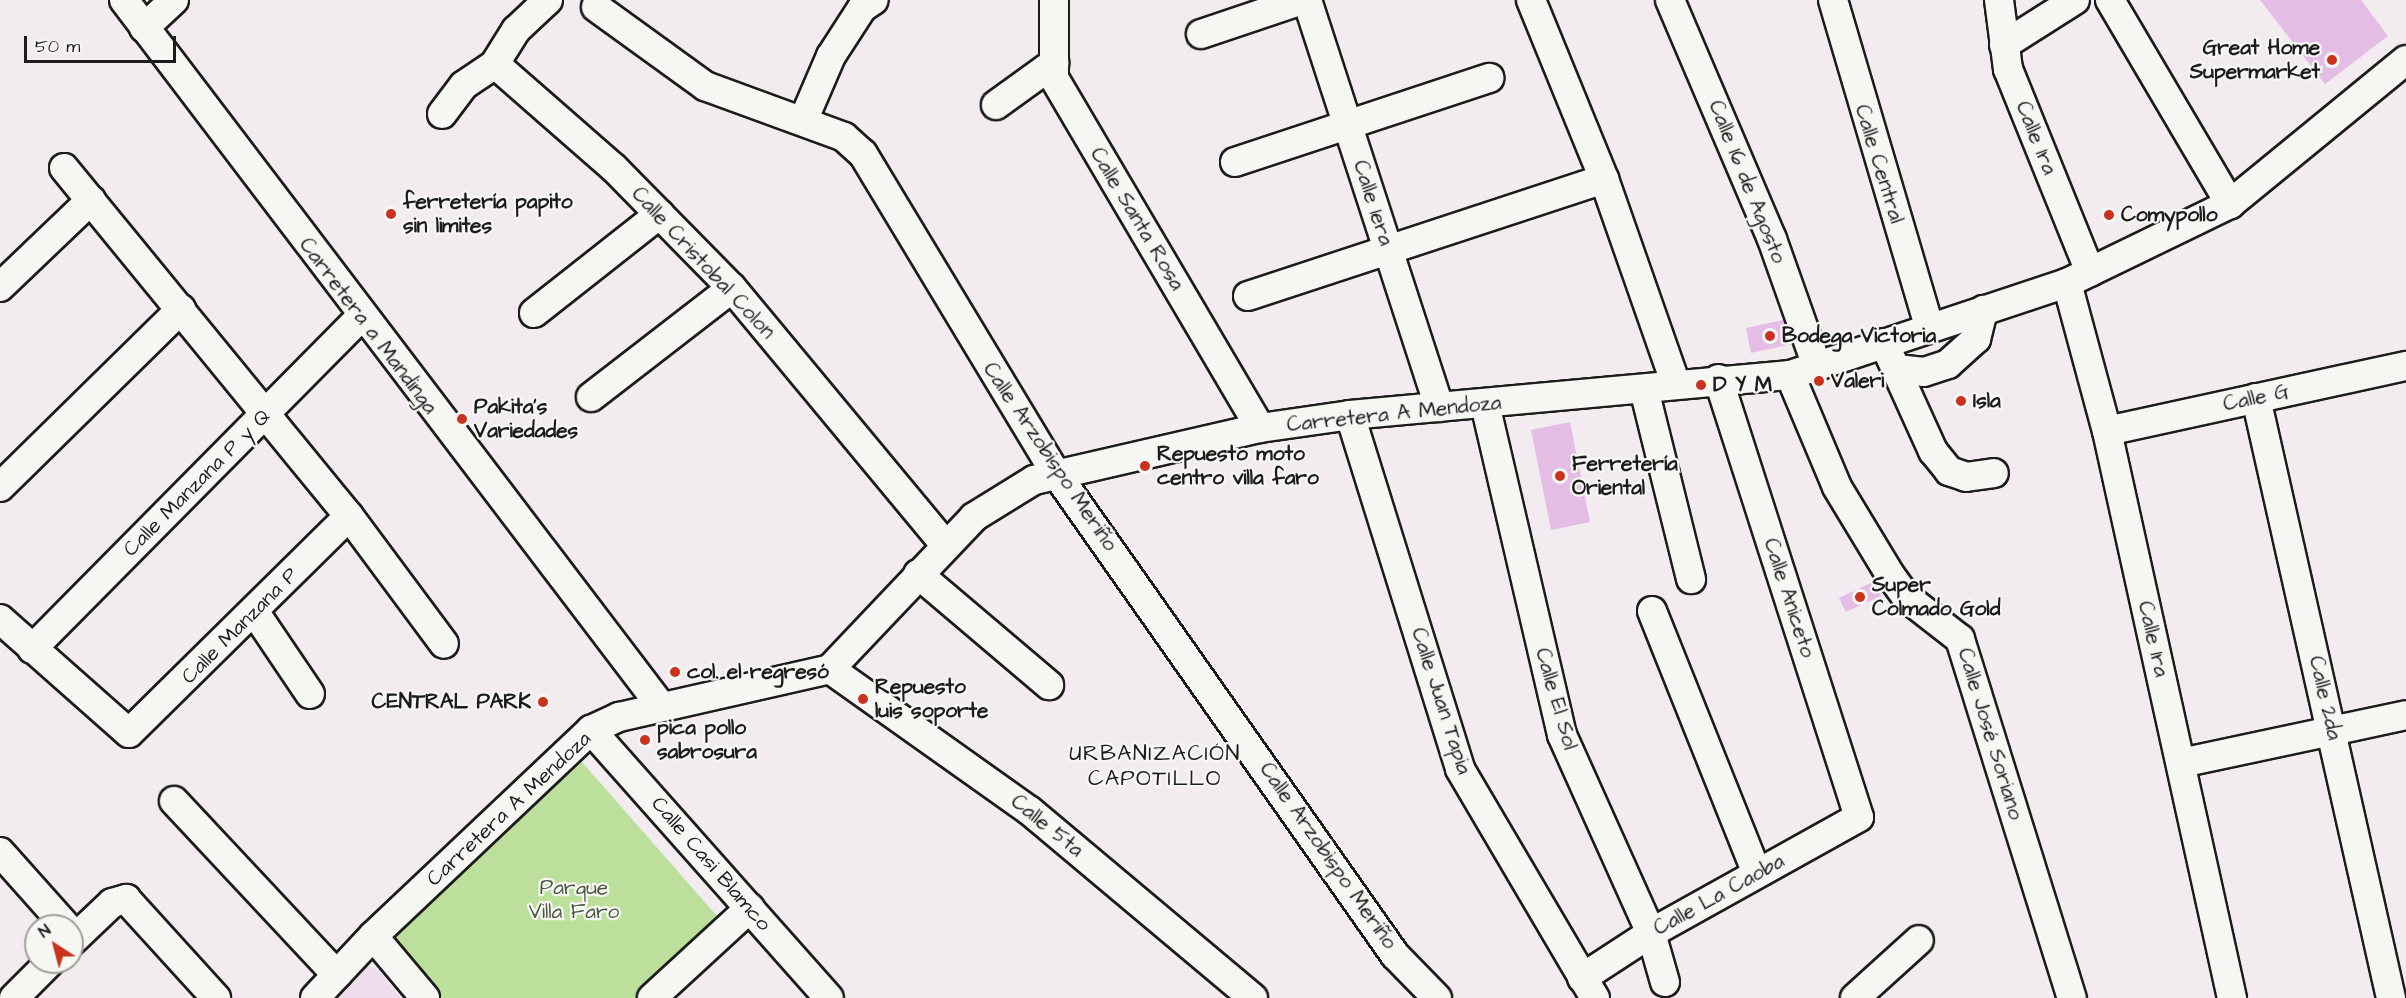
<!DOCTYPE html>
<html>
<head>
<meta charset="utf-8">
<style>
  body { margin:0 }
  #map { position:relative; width:2406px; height:998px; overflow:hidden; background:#f2ebef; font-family:"Architects Daughter",sans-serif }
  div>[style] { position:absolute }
  .built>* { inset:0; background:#eeddec }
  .green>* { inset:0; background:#bce09b }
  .building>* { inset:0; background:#e4bde5 }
  .roads { filter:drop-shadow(2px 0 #1c1c1c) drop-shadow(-2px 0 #1c1c1c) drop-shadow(0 2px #1c1c1c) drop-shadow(0 -2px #1c1c1c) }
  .minor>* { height:28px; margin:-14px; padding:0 14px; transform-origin:14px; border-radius:14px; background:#f6f6f2 }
  .dots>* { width:16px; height:16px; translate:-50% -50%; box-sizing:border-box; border:3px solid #f6f6f2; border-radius:50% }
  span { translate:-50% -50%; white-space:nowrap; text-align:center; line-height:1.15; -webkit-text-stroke:4.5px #f6f6f2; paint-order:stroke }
  .poi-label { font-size:21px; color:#1c1c1c; font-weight:700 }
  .right { translate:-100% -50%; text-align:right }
  .left { translate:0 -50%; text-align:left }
  .street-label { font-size:21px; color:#1c1c1c }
  .park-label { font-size:21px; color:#4c5742 }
  .neighbourhood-label { font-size:22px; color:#1c1c1c; letter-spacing:1.5px }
  .north { position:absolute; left:24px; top:914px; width:60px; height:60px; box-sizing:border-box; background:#f6f6f2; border:2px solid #9f9f9c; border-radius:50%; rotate:324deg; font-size:16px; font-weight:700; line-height:24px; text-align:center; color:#1c1c1c }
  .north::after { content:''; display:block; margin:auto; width:21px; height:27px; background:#c8321e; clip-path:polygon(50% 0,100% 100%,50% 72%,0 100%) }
  .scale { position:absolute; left:24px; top:36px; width:152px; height:27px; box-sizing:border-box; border:3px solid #1c1c1c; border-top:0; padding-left:8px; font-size:18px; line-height:21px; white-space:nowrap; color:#1c1c1c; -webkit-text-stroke:4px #f6f6f2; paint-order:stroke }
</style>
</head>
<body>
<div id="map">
  <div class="built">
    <i style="clip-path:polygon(369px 966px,378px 970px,401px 998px,339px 998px)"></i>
  </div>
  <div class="green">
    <i style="clip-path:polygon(582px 762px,724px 924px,640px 998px,439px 998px,384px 935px)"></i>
  </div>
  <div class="building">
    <i style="clip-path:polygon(2260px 0,2361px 0,2388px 36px,2325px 84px)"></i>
    <i style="clip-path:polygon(1783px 320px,1792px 344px,1751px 353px,1746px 328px)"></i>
    <i style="clip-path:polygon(1570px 422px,1590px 522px,1551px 530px,1531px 430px)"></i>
    <i style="clip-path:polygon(1875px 581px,1881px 596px,1846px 612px,1839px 598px)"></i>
  </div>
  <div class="roads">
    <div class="minor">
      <i style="left:124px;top:0;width:887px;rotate:52.74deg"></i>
      <i style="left:548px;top:0;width:44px;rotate:136.8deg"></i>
      <i style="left:516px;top:30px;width:40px;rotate:122deg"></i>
      <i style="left:495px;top:64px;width:158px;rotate:41.2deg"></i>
      <i style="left:614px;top:168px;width:168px;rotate:45.5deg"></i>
      <i style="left:732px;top:288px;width:334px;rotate:50.3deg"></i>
      <i style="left:1054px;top:0;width:78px;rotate:90deg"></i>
      <i style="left:1054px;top:78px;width:406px;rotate:59.5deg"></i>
      <i style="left:1307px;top:0;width:428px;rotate:72deg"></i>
      <i style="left:1531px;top:0;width:193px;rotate:67.8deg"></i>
      <i style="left:1604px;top:179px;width:218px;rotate:70.7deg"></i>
      <i style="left:1670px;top:0;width:260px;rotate:66.9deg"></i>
      <i style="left:1772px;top:239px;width:135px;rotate:70.5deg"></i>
      <i style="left:1833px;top:0;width:341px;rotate:73.6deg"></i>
      <i style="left:1999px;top:0;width:70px;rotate:82.6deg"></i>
      <i style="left:2008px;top:69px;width:219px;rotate:68deg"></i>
      <i style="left:2110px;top:0;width:237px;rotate:59.5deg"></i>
      <i style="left:596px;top:7px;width:135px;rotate:35.9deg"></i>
      <i style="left:705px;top:86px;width:148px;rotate:20.1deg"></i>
      <i style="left:844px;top:137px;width:25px;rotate:42deg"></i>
      <i style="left:863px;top:154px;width:371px;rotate:58.9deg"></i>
      <i style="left:1055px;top:472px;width:591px;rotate:54.86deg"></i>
      <i style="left:1395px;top:955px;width:60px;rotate:45.7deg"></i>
      <i style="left:144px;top:28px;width:41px;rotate:-43deg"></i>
      <i style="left:1201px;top:34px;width:107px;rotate:-18.6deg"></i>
      <i style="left:2004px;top:45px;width:84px;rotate:-32.4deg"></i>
      <i style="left:996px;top:105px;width:72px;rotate:-35.9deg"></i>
      <i style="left:442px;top:114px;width:36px;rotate:-53deg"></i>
      <i style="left:464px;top:85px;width:37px;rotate:-34deg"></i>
      <i style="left:803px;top:121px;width:71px;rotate:-66.7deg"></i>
      <i style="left:831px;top:56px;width:57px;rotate:-57.1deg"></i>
      <i style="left:862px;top:8px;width:14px;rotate:-34deg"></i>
      <i style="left:1235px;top:162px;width:268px;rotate:-18.3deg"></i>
      <i style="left:64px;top:168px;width:450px;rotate:50.7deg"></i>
      <i style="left:349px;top:516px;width:159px;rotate:53.4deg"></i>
      <i style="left:2067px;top:283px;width:153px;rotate:74.9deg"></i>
      <i style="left:2107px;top:431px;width:581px;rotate:77.57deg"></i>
      <i style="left:0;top:287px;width:126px;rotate:-43.7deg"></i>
      <i style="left:1248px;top:296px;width:375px;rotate:-18.2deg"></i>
      <i style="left:534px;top:313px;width:160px;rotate:-38.2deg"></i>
      <i style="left:1884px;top:343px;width:119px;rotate:65.6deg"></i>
      <i style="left:1933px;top:451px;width:26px;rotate:51deg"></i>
      <i style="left:1949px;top:471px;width:18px;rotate:19deg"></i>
      <i style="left:1966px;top:477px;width:28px;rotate:-8deg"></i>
      <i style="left:1897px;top:369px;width:27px;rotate:6deg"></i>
      <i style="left:1924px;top:372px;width:25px;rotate:-18deg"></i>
      <i style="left:1948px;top:364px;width:38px;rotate:-42deg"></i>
      <i style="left:1976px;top:339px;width:30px;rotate:-76deg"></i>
      <i style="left:1790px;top:375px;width:121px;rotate:67.2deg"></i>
      <i style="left:1837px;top:487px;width:104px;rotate:58.8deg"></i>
      <i style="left:1891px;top:576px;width:26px;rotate:54deg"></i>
      <i style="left:1906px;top:597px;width:68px;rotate:37.9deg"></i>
      <i style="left:1960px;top:639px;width:376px;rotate:72.7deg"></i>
      <i style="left:1644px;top:389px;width:196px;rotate:76.1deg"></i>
      <i style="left:591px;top:397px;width:178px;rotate:-37.7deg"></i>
      <i style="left:2256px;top:398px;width:615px;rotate:77.32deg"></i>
      <i style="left:1485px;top:404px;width:340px;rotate:76.9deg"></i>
      <i style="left:1562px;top:735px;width:217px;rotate:65.8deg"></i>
      <i style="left:1651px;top:933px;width:51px;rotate:74.1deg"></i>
      <i style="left:1350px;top:415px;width:371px;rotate:72.7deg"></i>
      <i style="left:1460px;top:769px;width:266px;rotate:59.5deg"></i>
      <i style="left:2107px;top:431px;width:306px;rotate:-12.3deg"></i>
      <i style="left:0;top:487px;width:254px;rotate:-44.5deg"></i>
      <i style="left:918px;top:574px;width:172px;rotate:40.3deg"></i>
      <i style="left:254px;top:611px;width:100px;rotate:56deg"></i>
      <i style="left:1652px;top:611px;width:282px;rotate:68.2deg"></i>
      <i style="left:0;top:619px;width:172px;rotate:41.5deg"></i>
      <i style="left:129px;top:733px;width:309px;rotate:-44.6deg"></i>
      <i style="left:32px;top:649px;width:467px;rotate:-45.3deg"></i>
      <i style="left:830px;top:669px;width:245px;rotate:35.4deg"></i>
      <i style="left:1030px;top:811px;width:291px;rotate:40deg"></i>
      <i style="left:591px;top:730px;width:358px;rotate:48.4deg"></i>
      <i style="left:2181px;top:763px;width:230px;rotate:-12deg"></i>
      <i style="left:174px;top:801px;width:238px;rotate:46.9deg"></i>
      <i style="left:0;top:852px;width:99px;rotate:48.3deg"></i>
      <i style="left:373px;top:936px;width:81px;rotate:50deg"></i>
      <i style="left:72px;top:941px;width:55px;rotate:-43.5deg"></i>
      <i style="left:112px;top:903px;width:15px;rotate:-16deg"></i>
      <i style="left:126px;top:899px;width:134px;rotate:47.7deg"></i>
      <i style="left:1582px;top:978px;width:82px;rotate:-33.1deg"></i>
      <i style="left:1651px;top:933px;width:238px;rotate:-29.1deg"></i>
      <i style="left:1859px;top:817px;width:460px;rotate:-107.8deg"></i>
      <i style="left:14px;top:998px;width:51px;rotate:-45deg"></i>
      <i style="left:315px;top:998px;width:85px;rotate:-46.9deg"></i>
      <i style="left:373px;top:936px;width:300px;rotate:-43.4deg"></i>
      <i style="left:591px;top:730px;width:31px;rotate:-25deg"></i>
      <i style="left:619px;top:717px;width:216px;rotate:-12.8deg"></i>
      <i style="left:830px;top:669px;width:209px;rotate:-46.5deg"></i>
      <i style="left:974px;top:517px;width:70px;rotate:-31.7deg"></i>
      <i style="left:1034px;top:480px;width:232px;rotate:-13deg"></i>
      <i style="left:1260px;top:428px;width:91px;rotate:-8.2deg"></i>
      <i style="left:1350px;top:415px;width:442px;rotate:-5.2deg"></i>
      <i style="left:1790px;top:375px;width:292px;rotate:-18.4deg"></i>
      <i style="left:2067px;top:283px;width:181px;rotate:-25.9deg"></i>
      <i style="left:2230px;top:204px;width:227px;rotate:-39.3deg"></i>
      <i style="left:652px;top:998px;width:133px;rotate:-42.6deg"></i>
      <i style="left:1855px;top:998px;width:86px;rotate:-42.2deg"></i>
    </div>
  </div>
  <div class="dots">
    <i style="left:2332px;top:60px;background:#c8321e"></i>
    <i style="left:391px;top:214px;background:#c8321e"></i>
    <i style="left:2109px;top:215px;background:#c8321e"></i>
    <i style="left:1770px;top:336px;background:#c8321e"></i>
    <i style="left:1819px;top:381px;background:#c8321e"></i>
    <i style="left:1701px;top:385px;background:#c8321e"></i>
    <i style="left:1961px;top:401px;background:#c8321e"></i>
    <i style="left:462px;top:419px;background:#c8321e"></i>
    <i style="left:1145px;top:466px;background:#c8321e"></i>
    <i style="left:1560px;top:476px;background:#c8321e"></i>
    <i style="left:1860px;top:597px;background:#c8321e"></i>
    <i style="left:675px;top:672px;background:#c8321e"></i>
    <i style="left:863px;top:699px;background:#c8321e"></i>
    <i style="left:543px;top:702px;background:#c8321e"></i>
    <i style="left:645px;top:740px;background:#c8321e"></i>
  </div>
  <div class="poi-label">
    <span class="right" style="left:2320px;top:60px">Great Home<br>Supermarket</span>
    <span class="left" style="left:403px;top:214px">ferretería papito<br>sin limites</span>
    <span class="left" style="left:2121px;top:215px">Comypollo</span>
    <span class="left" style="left:1782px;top:336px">Bodega Victoria</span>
    <span class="left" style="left:1831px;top:381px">Valeri</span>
    <span class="left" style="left:1713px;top:385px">D Y M</span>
    <span class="left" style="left:1973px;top:401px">Isla</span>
    <span class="left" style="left:474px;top:419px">Pakita's<br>Variedades</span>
    <span class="left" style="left:1157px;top:466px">Repuesto moto<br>centro villa faro</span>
    <span class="left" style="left:1572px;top:476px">Ferretería<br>Oriental</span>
    <span class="left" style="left:1872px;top:597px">Super<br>Colmado Gold</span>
    <span class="left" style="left:687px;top:672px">col. el regresó</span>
    <span class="left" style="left:875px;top:699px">Repuesto<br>luis soporte</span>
    <span class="right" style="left:531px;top:702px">CENTRAL PARK</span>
    <span class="left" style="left:657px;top:740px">pica pollo<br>sabrosura</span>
  </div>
  <div class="street-label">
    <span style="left:2036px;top:138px;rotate:68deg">Calle 1ra</span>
    <span style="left:1879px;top:164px;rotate:73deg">Calle Central</span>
    <span style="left:1747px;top:182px;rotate:68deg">Calle 16 de Agosto</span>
    <span style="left:1373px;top:203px;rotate:72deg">Calle 1era</span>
    <span style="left:1137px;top:219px;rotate:59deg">Calle Santa Rosa</span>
    <span style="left:703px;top:263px;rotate:47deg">Calle Cristobal Colon</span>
    <span style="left:368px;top:326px;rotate:53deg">Carretera a Mandinga</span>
    <span style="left:2256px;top:398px;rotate:-12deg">Calle G</span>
    <span style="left:1394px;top:414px;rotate:-6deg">Carretera A Mendoza</span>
    <span style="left:1050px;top:457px;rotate:56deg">Calle Arzobispo Meriño</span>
    <span style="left:197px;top:483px;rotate:-45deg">Calle Manzana P y Q</span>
    <span style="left:1789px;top:598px;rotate:72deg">Calle Aniceto</span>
    <span style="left:240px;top:626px;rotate:-45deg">Calle Manzana P</span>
    <span style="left:2153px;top:639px;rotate:77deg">Calle 1ra</span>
    <span style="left:2325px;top:698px;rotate:77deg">Calle 2da</span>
    <span style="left:1556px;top:699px;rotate:74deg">Calle El Sol</span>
    <span style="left:1441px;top:701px;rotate:72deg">Calle Juan Tapia</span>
    <span style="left:1990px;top:734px;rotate:73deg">Calle José Soriano</span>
    <span style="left:509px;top:809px;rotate:-43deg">Carretera A Mendoza</span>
    <span style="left:1047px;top:826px;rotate:39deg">Calle 5ta</span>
    <span style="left:1328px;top:856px;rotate:55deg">Calle Arzobispo Meriño</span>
    <span style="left:711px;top:864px;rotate:49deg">Calle Casi Blamco</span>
    <span style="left:1719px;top:895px;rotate:-29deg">Calle La Caoba</span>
  </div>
  <div class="park-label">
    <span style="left:574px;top:900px">Parque<br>Villa Faro</span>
  </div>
  <div class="neighbourhood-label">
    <span style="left:1155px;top:766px">URBANIZACIÓN<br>CAPOTILLO</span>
  </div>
  <div class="north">N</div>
  <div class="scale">50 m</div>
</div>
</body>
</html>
